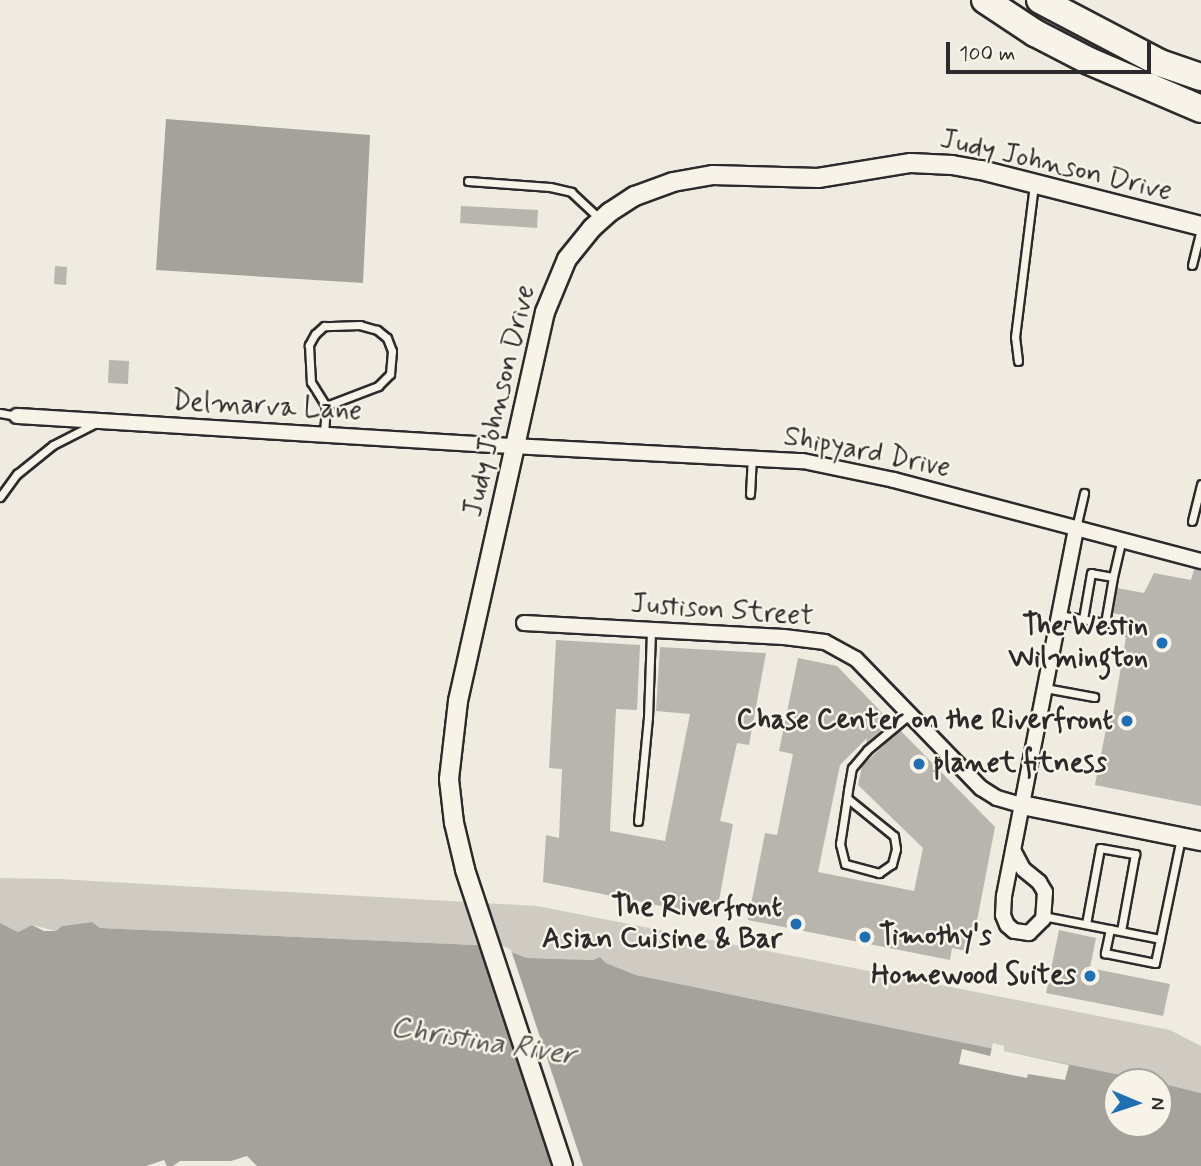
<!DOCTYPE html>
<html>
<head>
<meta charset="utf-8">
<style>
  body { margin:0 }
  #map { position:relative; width:1201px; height:1166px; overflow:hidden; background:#efebe0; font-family:Mynerve,sans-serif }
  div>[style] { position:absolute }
  .green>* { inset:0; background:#cfcbc2 }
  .water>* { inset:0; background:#a4a29a }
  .pier>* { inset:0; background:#efebe0 }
  .building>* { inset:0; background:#b8b5ae }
  .roads { filter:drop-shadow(2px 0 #2b2b2b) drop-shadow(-2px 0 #2b2b2b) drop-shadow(0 2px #2b2b2b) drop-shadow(0 -2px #2b2b2b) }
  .service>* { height:7px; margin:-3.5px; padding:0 3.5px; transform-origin:3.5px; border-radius:3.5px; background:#f7f3e8 }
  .minor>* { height:14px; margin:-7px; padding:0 7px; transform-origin:7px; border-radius:7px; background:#f7f3e8 }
  .tertiary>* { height:18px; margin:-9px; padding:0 9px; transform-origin:9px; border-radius:9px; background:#f7f3e8 }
  .motorway>* { height:26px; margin:-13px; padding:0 13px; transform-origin:13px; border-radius:13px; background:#f7f3e8 }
  .dots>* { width:19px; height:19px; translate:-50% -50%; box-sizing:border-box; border:4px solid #f7f3e8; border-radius:50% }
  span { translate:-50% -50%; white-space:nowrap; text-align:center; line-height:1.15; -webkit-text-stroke:5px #f7f3e8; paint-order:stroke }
  .street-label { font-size:28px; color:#2b2b2b }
  .poi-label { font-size:28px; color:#2b2b2b; font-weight:700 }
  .right { translate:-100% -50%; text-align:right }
  .left { translate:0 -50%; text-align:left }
  .water-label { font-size:30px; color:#555552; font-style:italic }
  .north { position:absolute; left:1103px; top:1068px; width:70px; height:70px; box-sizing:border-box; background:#f7f3e8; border:2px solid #a5a39c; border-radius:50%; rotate:92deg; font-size:19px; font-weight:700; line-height:28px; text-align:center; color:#2b2b2b }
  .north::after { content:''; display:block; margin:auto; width:24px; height:32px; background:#1f6fb2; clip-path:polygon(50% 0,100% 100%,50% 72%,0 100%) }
  .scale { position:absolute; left:946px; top:42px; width:205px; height:32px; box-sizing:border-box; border:4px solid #2b2b2b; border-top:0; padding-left:9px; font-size:21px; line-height:24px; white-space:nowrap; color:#2b2b2b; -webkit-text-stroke:5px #f7f3e8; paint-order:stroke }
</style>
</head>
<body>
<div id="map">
  <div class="green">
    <i style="clip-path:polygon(0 878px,59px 879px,537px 906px,1170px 1030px,1201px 1046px,1201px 1093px,636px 975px,606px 963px,600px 957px,593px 960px,527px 958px,496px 946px,100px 928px,91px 922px,62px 926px,56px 931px,32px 925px,18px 932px,0 923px)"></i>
  </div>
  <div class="water">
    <i style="clip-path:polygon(166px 119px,370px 135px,363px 283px,156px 270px)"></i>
    <i style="clip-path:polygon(92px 922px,100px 928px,496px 946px,527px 958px,593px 960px,600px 957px,606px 963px,636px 975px,1154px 1082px,1117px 1082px,1117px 1124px,1159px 1124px,1159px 1083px,1201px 1093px,1201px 1166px,257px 1166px,247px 1156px,231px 1161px,180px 1161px,173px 1166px,167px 1166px,164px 1160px,146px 1166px,0 1166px,0 923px,18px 932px,32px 925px,44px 931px,56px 931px,62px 926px)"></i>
  </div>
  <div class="pier">
    <i style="clip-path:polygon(479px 942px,497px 943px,511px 950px,583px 1166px,553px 1166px)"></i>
    <i style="clip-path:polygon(993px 1043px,1004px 1046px,1004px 1051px,1069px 1065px,1065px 1080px,1028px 1074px,1027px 1078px,959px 1064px,962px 1049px,990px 1056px)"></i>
  </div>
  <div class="building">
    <i style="clip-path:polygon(461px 206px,538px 210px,537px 228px,460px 223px)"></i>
    <i style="clip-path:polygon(55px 266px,67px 267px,66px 285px,54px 284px)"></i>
    <i style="clip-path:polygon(109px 360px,129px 361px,128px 384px,108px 383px)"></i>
    <i style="clip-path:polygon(1194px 569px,1201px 570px,1201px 806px,1095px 785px,1109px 714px,1113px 714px,1126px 637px,1123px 637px,1127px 616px,1113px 613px,1117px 588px,1144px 593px,1154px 573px,1191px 580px)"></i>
    <i style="clip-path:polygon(556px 640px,640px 645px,637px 710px,616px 709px,610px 831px,665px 841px,690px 714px,656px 711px,660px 647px,766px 653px,749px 745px,737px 743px,720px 821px,733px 824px,716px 917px,543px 882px,546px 835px,559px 838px,562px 769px,549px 768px)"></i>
    <i style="clip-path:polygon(798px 658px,837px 666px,891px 722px,866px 743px,867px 738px,840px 765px,818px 872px,914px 891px,923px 848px,858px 785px,862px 766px,900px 730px,995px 827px,971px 952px,952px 948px,950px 960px,748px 920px,765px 833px,777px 835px,793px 754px,779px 751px)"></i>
    <i style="clip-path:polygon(1059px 930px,1096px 938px,1090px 968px,1170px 984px,1163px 1016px,1046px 993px)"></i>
  </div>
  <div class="roads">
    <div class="service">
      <i style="left:468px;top:181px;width:82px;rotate:4.2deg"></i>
      <i style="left:550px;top:187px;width:22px;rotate:13deg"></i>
      <i style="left:571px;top:192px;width:40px;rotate:43deg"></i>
      <i style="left:1192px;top:265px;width:37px;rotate:-76deg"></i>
      <i style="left:1018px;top:361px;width:24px;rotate:-97deg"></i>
      <i style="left:1015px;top:337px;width:154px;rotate:-82.9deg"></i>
      <i style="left:0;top:413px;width:17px;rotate:10deg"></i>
      <i style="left:324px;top:434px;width:28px;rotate:-86deg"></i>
      <i style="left:326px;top:406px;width:56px;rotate:-21deg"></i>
      <i style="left:378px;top:386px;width:17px;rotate:-45deg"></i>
      <i style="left:390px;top:374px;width:23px;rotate:-85deg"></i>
      <i style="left:392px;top:351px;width:14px;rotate:-111deg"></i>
      <i style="left:387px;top:338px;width:13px;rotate:-141deg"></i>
      <i style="left:377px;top:330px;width:18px;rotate:-164deg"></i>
      <i style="left:360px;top:325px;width:36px;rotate:178deg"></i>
      <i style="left:324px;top:326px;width:12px;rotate:138deg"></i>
      <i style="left:315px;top:334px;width:13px;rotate:119deg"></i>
      <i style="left:309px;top:345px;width:37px;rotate:87deg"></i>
      <i style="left:311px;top:382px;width:28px;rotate:58deg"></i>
      <i style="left:750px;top:494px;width:36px;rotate:-87deg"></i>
      <i style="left:0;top:497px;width:29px;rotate:-54deg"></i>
      <i style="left:17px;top:474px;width:46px;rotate:-38.9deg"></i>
      <i style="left:53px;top:445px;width:48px;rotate:-27.1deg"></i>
      <i style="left:1192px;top:521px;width:38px;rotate:-76deg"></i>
      <i style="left:1076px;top:528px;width:36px;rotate:-77deg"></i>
      <i style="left:1113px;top:577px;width:37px;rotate:-77deg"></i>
      <i style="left:1059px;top:615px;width:47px;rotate:9.9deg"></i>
      <i style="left:1105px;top:623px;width:47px;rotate:-80.1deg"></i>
      <i style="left:1113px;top:577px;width:22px;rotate:-170deg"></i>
      <i style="left:1091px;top:573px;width:47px;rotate:99.9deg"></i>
      <i style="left:1045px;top:688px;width:50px;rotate:10.4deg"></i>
      <i style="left:847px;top:798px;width:60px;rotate:39deg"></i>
      <i style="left:894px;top:836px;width:13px;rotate:81deg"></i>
      <i style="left:896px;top:849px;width:16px;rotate:105deg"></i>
      <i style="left:892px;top:864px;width:16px;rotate:145deg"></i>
      <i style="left:879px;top:873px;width:35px;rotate:-165deg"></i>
      <i style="left:845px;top:864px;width:21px;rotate:-104deg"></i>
      <i style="left:840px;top:844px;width:47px;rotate:-81.3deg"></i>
      <i style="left:847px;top:798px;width:8px;rotate:-83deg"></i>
      <i style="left:848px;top:790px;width:22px;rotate:-80deg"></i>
      <i style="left:852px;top:768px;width:23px;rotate:-50deg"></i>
      <i style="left:867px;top:750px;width:55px;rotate:-39.8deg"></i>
      <i style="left:638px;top:821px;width:104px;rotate:-84.5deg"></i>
      <i style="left:648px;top:717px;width:86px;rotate:-88deg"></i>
      <i style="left:1043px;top:916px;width:119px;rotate:11.1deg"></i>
      <i style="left:1160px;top:939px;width:103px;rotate:-78.3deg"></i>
      <i style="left:1086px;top:924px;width:77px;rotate:-79.6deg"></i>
      <i style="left:1100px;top:848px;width:36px;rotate:10deg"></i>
      <i style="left:1135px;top:854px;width:78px;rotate:100.3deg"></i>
      <i style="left:1110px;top:929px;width:25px;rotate:102deg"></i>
      <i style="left:1105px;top:953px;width:51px;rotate:11.3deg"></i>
      <i style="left:1155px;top:963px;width:25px;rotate:-78deg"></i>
    </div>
    <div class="minor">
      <i style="left:17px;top:416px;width:477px;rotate:3.5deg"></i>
      <i style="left:493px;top:445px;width:310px;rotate:3deg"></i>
      <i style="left:803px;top:461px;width:93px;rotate:11.8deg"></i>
      <i style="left:894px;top:480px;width:318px;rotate:14.8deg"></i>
      <i style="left:524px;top:623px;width:260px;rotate:3.1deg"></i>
      <i style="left:784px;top:637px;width:41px;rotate:7deg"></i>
      <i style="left:825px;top:642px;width:35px;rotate:29deg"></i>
      <i style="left:856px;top:659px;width:180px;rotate:45.9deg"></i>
      <i style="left:981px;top:788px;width:19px;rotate:32deg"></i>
      <i style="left:997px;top:798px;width:26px;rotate:16deg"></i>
      <i style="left:1013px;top:850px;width:21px;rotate:62deg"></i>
      <i style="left:1023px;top:869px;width:21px;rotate:39deg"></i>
      <i style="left:1039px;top:882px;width:12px;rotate:59deg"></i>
      <i style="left:1045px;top:892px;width:27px;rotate:94deg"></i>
      <i style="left:1043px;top:919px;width:20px;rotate:135deg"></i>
      <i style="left:1029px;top:933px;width:15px;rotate:-172deg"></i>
      <i style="left:1014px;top:931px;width:9px;rotate:-139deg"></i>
      <i style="left:1007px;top:925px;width:11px;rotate:-112deg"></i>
      <i style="left:1003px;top:915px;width:19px;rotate:-87deg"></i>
      <i style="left:1004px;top:896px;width:375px;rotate:-78.9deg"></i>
    </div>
    <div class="tertiary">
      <i style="left:1022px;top:805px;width:183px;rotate:11.4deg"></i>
      <i style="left:563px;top:1166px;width:313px;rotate:-108.3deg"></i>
      <i style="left:465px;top:869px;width:47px;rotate:-103.4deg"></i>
      <i style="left:454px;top:823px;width:44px;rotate:-96.5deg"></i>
      <i style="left:449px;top:779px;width:79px;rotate:-83.4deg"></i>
      <i style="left:458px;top:701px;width:399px;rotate:-77.4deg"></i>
      <i style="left:545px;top:312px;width:57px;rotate:-67.5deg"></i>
      <i style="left:567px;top:259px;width:40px;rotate:-51deg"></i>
      <i style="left:592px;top:228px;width:24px;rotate:-42deg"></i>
      <i style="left:610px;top:212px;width:30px;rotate:-33deg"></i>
      <i style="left:635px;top:196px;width:40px;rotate:-20.2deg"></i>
      <i style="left:673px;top:182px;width:41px;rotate:-9.9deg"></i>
      <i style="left:713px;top:175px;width:105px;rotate:1.6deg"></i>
      <i style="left:818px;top:178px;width:94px;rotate:-9.2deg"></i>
      <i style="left:911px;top:163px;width:41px;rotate:2.8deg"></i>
      <i style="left:952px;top:165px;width:29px;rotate:10deg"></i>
      <i style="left:981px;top:170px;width:227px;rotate:14.3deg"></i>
    </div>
    <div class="motorway">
      <i style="left:985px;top:0;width:60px;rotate:33.4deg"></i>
      <i style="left:1035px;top:33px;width:61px;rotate:27.4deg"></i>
      <i style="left:1089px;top:61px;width:122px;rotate:23.2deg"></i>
      <i style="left:1040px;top:0;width:136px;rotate:27.7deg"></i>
      <i style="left:1160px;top:63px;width:43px;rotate:18.9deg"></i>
    </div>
  </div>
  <div class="dots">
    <i style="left:1162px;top:643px;background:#1f6fb2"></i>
    <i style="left:1127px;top:721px;background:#1f6fb2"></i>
    <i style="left:919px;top:764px;background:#1f6fb2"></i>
    <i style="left:796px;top:924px;background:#1f6fb2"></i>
    <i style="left:865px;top:937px;background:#1f6fb2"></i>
    <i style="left:1090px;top:976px;background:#1f6fb2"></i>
  </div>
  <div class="street-label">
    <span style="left:1056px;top:166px;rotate:13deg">Judy Johnson Drive</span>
    <span style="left:500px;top:401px;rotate:-77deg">Judy Johnson Drive</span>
    <span style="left:267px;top:407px;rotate:3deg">Delmarva Lane</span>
    <span style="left:867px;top:453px;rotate:11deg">Shipyard Drive</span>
    <span style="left:722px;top:611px;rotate:4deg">Justison Street</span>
  </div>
  <div class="poi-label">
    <span class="right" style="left:1148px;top:643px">The Westin<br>Wilmington</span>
    <span class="right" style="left:1113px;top:721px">Chase Center on the Riverfront</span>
    <span class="left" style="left:933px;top:764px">planet fitness</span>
    <span class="right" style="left:782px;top:924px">The Riverfront<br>Asian Cuisine &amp; Bar</span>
    <span class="left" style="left:879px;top:937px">Timothy's</span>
    <span class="right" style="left:1076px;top:976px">Homewood Suites</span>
  </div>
  <div class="water-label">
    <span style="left:483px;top:1042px;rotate:9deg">Christina River</span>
  </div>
  <div class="north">N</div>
  <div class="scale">100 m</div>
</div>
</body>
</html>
